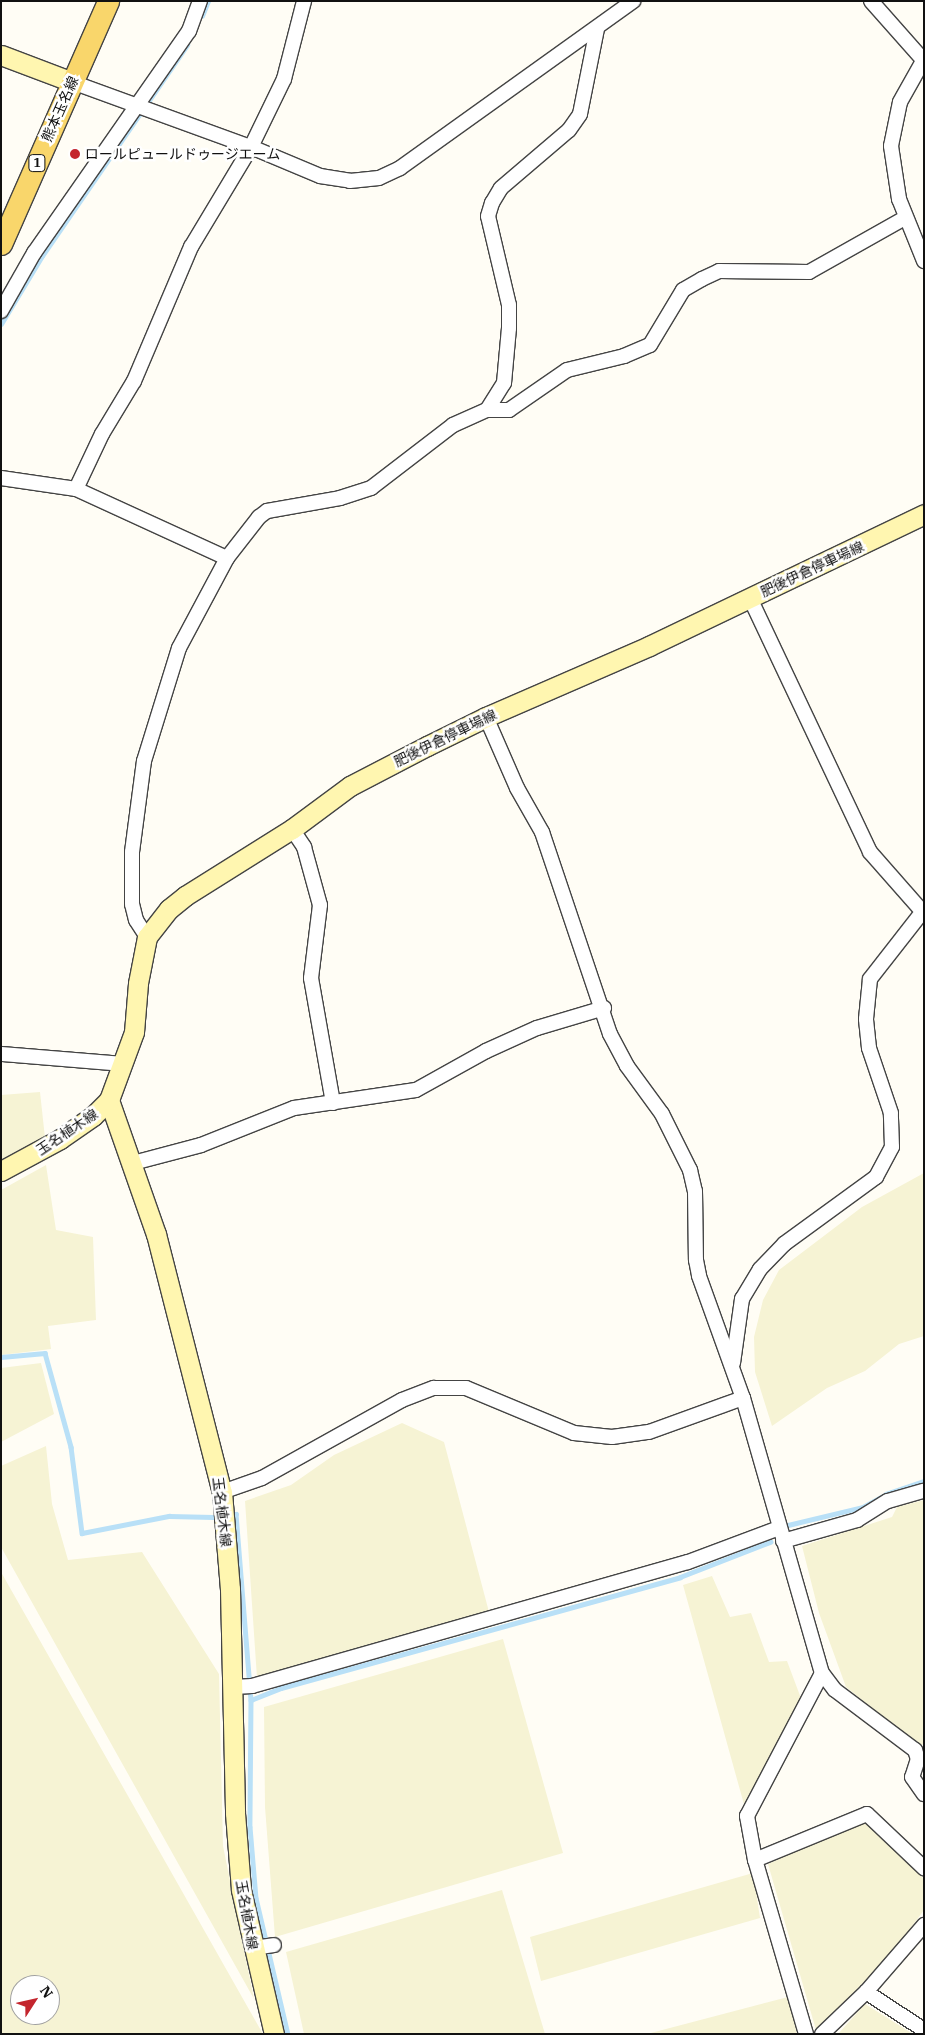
<!DOCTYPE html>
<html>
<head>
<meta charset="utf-8">
<style>
  body { margin:0 }
  #map { position:relative; width:925px; height:2035px; overflow:hidden; background:#fffdf5; font-family:"IBM Plex Serif","Noto Sans JP",serif }
  div>[style] { position:absolute }
  .farmland>* { inset:0; background:#f6f3d4 }
  .stream>* { height:4.5px; margin:-2.25px; padding:0 2.25px; transform-origin:2.25px; border-radius:2.25px; background:#b9e0f7 }
  .roads { filter:drop-shadow(1px 0 #444) drop-shadow(-1px 0 #444) drop-shadow(0 1px #444) drop-shadow(0 -1px #444) }
  .street>* { height:14px; margin:-7px; padding:0 7px; transform-origin:7px; border-radius:7px; background:#fff }
  .secondary>* { height:19px; margin:-9.5px; padding:0 9.5px; transform-origin:9.5px; border-radius:9.5px; background:#fff6b0 }
  .primary>* { height:21px; margin:-10.5px; padding:0 10.5px; transform-origin:10.5px; border-radius:10.5px; background:#f9d66b }
  .dots>* { width:14px; height:14px; translate:-50% -50%; box-sizing:border-box; border:2px solid #fff; border-radius:50% }
  span { translate:-50% -50%; white-space:nowrap; text-align:center; line-height:1.15; -webkit-text-stroke:5px #fff; paint-order:stroke }
  .shield-label span { padding:1px 4px; background:#fff; border:1px solid; border-radius:4px; -webkit-text-stroke-width:0 }
  .shield-label { font-size:12px; color:#111; font-weight:700 }
  .street-label { font-size:14px; color:#111 }
  .poi-label { font-size:14px; color:#111 }
  .left { translate:0 -50%; text-align:left }
  .frame { position:absolute; inset:0; border:2px solid #111; pointer-events:none }
  .north { position:absolute; left:10px; top:1975px; width:50px; height:50px; box-sizing:border-box; background:#fff; border:1px solid #a0a0a0; border-radius:50%; rotate:55deg; font-size:14px; font-weight:700; line-height:20px; text-align:center; color:#111 }
  .north::after { content:''; display:block; margin:auto; width:18px; height:22px; background:#c4262e; clip-path:polygon(50% 0,100% 100%,50% 72%,0 100%) }
</style>
</head>
<body>
<div id="map">
  <div class="farmland">
    <i style="clip-path:polygon(40px 1092px,45px 1138px,1px 1162px,1px 1095px)"></i>
    <i style="clip-path:polygon(46px 1165px,56px 1230px,93px 1237px,96px 1320px,48px 1326px,51px 1349px,1px 1355px,1px 1190px)"></i>
    <i style="clip-path:polygon(924px 1173px,924px 1336px,899px 1344px,865px 1371px,827px 1388px,772px 1426px,755px 1372px,754px 1337px,763px 1300px,779px 1270px,862px 1207px)"></i>
    <i style="clip-path:polygon(41px 1363px,54px 1414px,1px 1442px,1px 1368px)"></i>
    <i style="clip-path:polygon(402px 1423px,444px 1442px,489px 1612px,257px 1678px,245px 1501px,291px 1485px,334px 1455px)"></i>
    <i style="clip-path:polygon(46px 1446px,52px 1504px,68px 1560px,142px 1552px,219px 1674px,223px 1846px,254px 1999px,1px 1547px,1px 1466px)"></i>
    <i style="clip-path:polygon(924px 1500px,924px 1743px,920px 1747px,846px 1687px,819px 1613px,802px 1546px,892px 1517px,897px 1507px)"></i>
    <i style="clip-path:polygon(evenodd,1px 1572px,263px 2034px,1px 2034px,1px 1572px,20px 1985px,50px 1985px,50px 2015px,20px 2015px,20px 1985px)"></i>
    <i style="clip-path:polygon(712px 1576px,730px 1617px,751px 1613px,769px 1662px,787px 1661px,802px 1701px,745px 1808px,683px 1585px)"></i>
    <i style="clip-path:polygon(503px 1639px,563px 1853px,275px 1937px,265px 1807px,264px 1707px)"></i>
    <i style="clip-path:polygon(865px 1820px,924px 1879px,924px 1910px,890px 1956px,816px 2030px,768px 1864px)"></i>
    <i style="clip-path:polygon(753px 1873px,760px 1918px,541px 1981px,530px 1937px)"></i>
    <i style="clip-path:polygon(502px 1890px,545px 2034px,304px 2034px,286px 1952px)"></i>
    <i style="clip-path:polygon(788px 1997px,797px 2034px,647px 2034px)"></i>
    <i style="clip-path:polygon(865px 2004px,913px 2034px,838px 2034px)"></i>
  </div>
  <div class="stream">
    <i style="left:202px;top:16px;width:16px;rotate:-68deg"></i>
    <i style="left:1px;top:324px;width:79px;rotate:-58.9deg"></i>
    <i style="left:42px;top:256px;width:256px;rotate:-55.5deg"></i>
    <i style="left:1px;top:1357px;width:44px;rotate:-5.2deg"></i>
    <i style="left:45px;top:1353px;width:98px;rotate:74.5deg"></i>
    <i style="left:71px;top:1447px;width:87px;rotate:82.7deg"></i>
    <i style="left:82px;top:1533px;width:89px;rotate:-11.1deg"></i>
    <i style="left:169px;top:1516px;width:44px;rotate:1.3deg"></i>
    <i style="left:232px;top:1515px;width:4px;rotate:-14deg"></i>
    <i style="left:236px;top:1514px;width:187px;rotate:85.4deg"></i>
    <i style="left:251px;top:1700px;width:127px;rotate:90.5deg"></i>
    <i style="left:250px;top:1827px;width:71px;rotate:85.2deg"></i>
    <i style="left:256px;top:1898px;width:140px;rotate:76.8deg"></i>
    <i style="left:788px;top:1525px;width:77px;rotate:-13.5deg"></i>
    <i style="left:863px;top:1507px;width:26px;rotate:-29deg"></i>
    <i style="left:886px;top:1494px;width:40px;rotate:-18.9deg"></i>
    <i style="left:251px;top:1700px;width:32px;rotate:-22deg"></i>
    <i style="left:281px;top:1688px;width:414px;rotate:-15.5deg"></i>
    <i style="left:680px;top:1577px;width:97px;rotate:-21.3deg"></i>
  </div>
  <div class="roads">
    <div class="street">
      <i style="left:871px;top:1px;width:80px;rotate:48.5deg"></i>
      <i style="left:923px;top:61px;width:47px;rotate:119.3deg"></i>
      <i style="left:900px;top:102px;width:45px;rotate:101.6deg"></i>
      <i style="left:891px;top:146px;width:54px;rotate:81.4deg"></i>
      <i style="left:899px;top:199px;width:67px;rotate:68deg"></i>
      <i style="left:72px;top:82px;width:190px;rotate:20deg"></i>
      <i style="left:251px;top:147px;width:75px;rotate:22.8deg"></i>
      <i style="left:320px;top:176px;width:30px;rotate:9deg"></i>
      <i style="left:350px;top:181px;width:29px;rotate:-6deg"></i>
      <i style="left:379px;top:178px;width:23px;rotate:-25deg"></i>
      <i style="left:400px;top:168px;width:287px;rotate:-35.6deg"></i>
      <i style="left:1px;top:311px;width:67px;rotate:-60.4deg"></i>
      <i style="left:34px;top:253px;width:271px;rotate:-55.1deg"></i>
      <i style="left:189px;top:31px;width:32px;rotate:-70deg"></i>
      <i style="left:487px;top:410px;width:32px;rotate:-58deg"></i>
      <i style="left:504px;top:383px;width:55px;rotate:-84.8deg"></i>
      <i style="left:509px;top:328px;width:23px;rotate:-90deg"></i>
      <i style="left:509px;top:305px;width:91px;rotate:-103.3deg"></i>
      <i style="left:488px;top:216px;width:14px;rotate:-73deg"></i>
      <i style="left:492px;top:203px;width:17px;rotate:-59deg"></i>
      <i style="left:501px;top:188px;width:89px;rotate:-40.5deg"></i>
      <i style="left:569px;top:130px;width:19px;rotate:-55deg"></i>
      <i style="left:580px;top:114px;width:87px;rotate:-78.7deg"></i>
      <i style="left:1px;top:478px;width:76px;rotate:8.3deg"></i>
      <i style="left:76px;top:489px;width:166px;rotate:24.6deg"></i>
      <i style="left:76px;top:489px;width:61px;rotate:-64.7deg"></i>
      <i style="left:102px;top:434px;width:62px;rotate:-58.9deg"></i>
      <i style="left:134px;top:381px;width:146px;rotate:-67deg"></i>
      <i style="left:191px;top:247px;width:117px;rotate:-59deg"></i>
      <i style="left:251px;top:147px;width:76px;rotate:-64.1deg"></i>
      <i style="left:284px;top:79px;width:81px;rotate:-75.6deg"></i>
      <i style="left:750px;top:598px;width:281px;rotate:64.7deg"></i>
      <i style="left:870px;top:852px;width:79px;rotate:48.6deg"></i>
      <i style="left:486px;top:717px;width:77px;rotate:66.4deg"></i>
      <i style="left:517px;top:788px;width:51px;rotate:60.4deg"></i>
      <i style="left:542px;top:832px;width:213px;rotate:71.4deg"></i>
      <i style="left:610px;top:1034px;width:36px;rotate:62deg"></i>
      <i style="left:627px;top:1066px;width:59px;rotate:53.9deg"></i>
      <i style="left:662px;top:1114px;width:63px;rotate:63.4deg"></i>
      <i style="left:690px;top:1170px;width:22px;rotate:77deg"></i>
      <i style="left:695px;top:1191px;width:69px;rotate:89.2deg"></i>
      <i style="left:696px;top:1260px;width:16px;rotate:79deg"></i>
      <i style="left:699px;top:1276px;width:130px;rotate:70.2deg"></i>
      <i style="left:743px;top:1398px;width:286px;rotate:74deg"></i>
      <i style="left:822px;top:1673px;width:21px;rotate:53deg"></i>
      <i style="left:835px;top:1690px;width:100px;rotate:36.9deg"></i>
      <i style="left:915px;top:1750px;width:9px;rotate:72deg"></i>
      <i style="left:918px;top:1759px;width:19px;rotate:108deg"></i>
      <i style="left:912px;top:1777px;width:21px;rotate:55deg"></i>
      <i style="left:292px;top:829px;width:22px;rotate:56deg"></i>
      <i style="left:304px;top:847px;width:60px;rotate:74.6deg"></i>
      <i style="left:320px;top:905px;width:74px;rotate:97deg"></i>
      <i style="left:311px;top:978px;width:127px;rotate:80deg"></i>
      <i style="left:147px;top:937px;width:20px;rotate:-123deg"></i>
      <i style="left:136px;top:920px;width:16px;rotate:-104deg"></i>
      <i style="left:132px;top:904px;width:52px;rotate:-90deg"></i>
      <i style="left:132px;top:852px;width:92px;rotate:-82.5deg"></i>
      <i style="left:144px;top:761px;width:118px;rotate:-72.8deg"></i>
      <i style="left:179px;top:648px;width:102px;rotate:-61.9deg"></i>
      <i style="left:227px;top:558px;width:52px;rotate:-52deg"></i>
      <i style="left:259px;top:517px;width:10px;rotate:-37deg"></i>
      <i style="left:267px;top:511px;width:74px;rotate:-10.1deg"></i>
      <i style="left:340px;top:498px;width:33px;rotate:-18deg"></i>
      <i style="left:371px;top:488px;width:103px;rotate:-37.5deg"></i>
      <i style="left:453px;top:425px;width:37px;rotate:-24deg"></i>
      <i style="left:487px;top:410px;width:22px"></i>
      <i style="left:509px;top:410px;width:70px;rotate:-34.6deg"></i>
      <i style="left:567px;top:370px;width:59px;rotate:-13.8deg"></i>
      <i style="left:624px;top:356px;width:28px;rotate:-23deg"></i>
      <i style="left:650px;top:345px;width:64px;rotate:-59deg"></i>
      <i style="left:683px;top:290px;width:22px;rotate:-30deg"></i>
      <i style="left:702px;top:279px;width:19px;rotate:-25deg"></i>
      <i style="left:719px;top:271px;width:90px;rotate:0.6deg"></i>
      <i style="left:809px;top:272px;width:110px;rotate:-29.4deg"></i>
      <i style="left:1px;top:1054px;width:122px;rotate:4.7deg"></i>
      <i style="left:133px;top:1163px;width:70px;rotate:-14.8deg"></i>
      <i style="left:201px;top:1145px;width:100px;rotate:-21.7deg"></i>
      <i style="left:294px;top:1108px;width:123px;rotate:-8.4deg"></i>
      <i style="left:416px;top:1090px;width:80px;rotate:-29.1deg"></i>
      <i style="left:486px;top:1051px;width:56px;rotate:-24.3deg"></i>
      <i style="left:537px;top:1028px;width:70px;rotate:-16.6deg"></i>
      <i style="left:733px;top:1363px;width:65px;rotate:-82deg"></i>
      <i style="left:742px;top:1299px;width:35px;rotate:-59deg"></i>
      <i style="left:760px;top:1269px;width:35px;rotate:-46deg"></i>
      <i style="left:784px;top:1244px;width:114px;rotate:-36.1deg"></i>
      <i style="left:876px;top:1177px;width:34px;rotate:-62deg"></i>
      <i style="left:892px;top:1147px;width:34px;rotate:-92deg"></i>
      <i style="left:891px;top:1113px;width:69px;rotate:-108.7deg"></i>
      <i style="left:869px;top:1048px;width:29px;rotate:-96deg"></i>
      <i style="left:866px;top:1019px;width:40px;rotate:-84.3deg"></i>
      <i style="left:870px;top:979px;width:88px;rotate:-52deg"></i>
      <i style="left:222px;top:1492px;width:42px;rotate:-19.3deg"></i>
      <i style="left:262px;top:1478px;width:160px;rotate:-29.1deg"></i>
      <i style="left:402px;top:1400px;width:34px;rotate:-21deg"></i>
      <i style="left:434px;top:1388px;width:32px"></i>
      <i style="left:466px;top:1388px;width:117px;rotate:22.6deg"></i>
      <i style="left:574px;top:1433px;width:38px;rotate:6deg"></i>
      <i style="left:612px;top:1437px;width:37px;rotate:-8deg"></i>
      <i style="left:649px;top:1432px;width:100px;rotate:-19.9deg"></i>
      <i style="left:783px;top:1541px;width:77px;rotate:-15.8deg"></i>
      <i style="left:857px;top:1520px;width:36px;rotate:-32deg"></i>
      <i style="left:888px;top:1501px;width:37px;rotate:-16deg"></i>
      <i style="left:234px;top:1687px;width:18px;rotate:-3deg"></i>
      <i style="left:252px;top:1686px;width:453px;rotate:-15.9deg"></i>
      <i style="left:688px;top:1562px;width:97px;rotate:-20.5deg"></i>
      <i style="left:755px;top:1860px;width:121px;rotate:-22.3deg"></i>
      <i style="left:867px;top:1814px;width:79px;rotate:43.5deg"></i>
      <i style="left:253px;top:1948px;width:21px;rotate:-8deg"></i>
      <i style="left:866px;top:1992px;width:69px;rotate:33.2deg"></i>
      <i style="left:806px;top:2034px;width:181px;rotate:-106.3deg"></i>
      <i style="left:755px;top:1860px;width:45px;rotate:-100.3deg"></i>
      <i style="left:747px;top:1816px;width:161px;rotate:-62.3deg"></i>
      <i style="left:822px;top:2034px;width:61px;rotate:-43.7deg"></i>
      <i style="left:866px;top:1992px;width:89px;rotate:-49.1deg"></i>
    </div>
    <div class="secondary">
      <i style="left:1px;top:55px;width:76px;rotate:20.8deg"></i>
      <i style="left:109px;top:1100px;width:142px;rotate:70.7deg"></i>
      <i style="left:156px;top:1234px;width:266px;rotate:75.7deg"></i>
      <i style="left:222px;top:1492px;width:97px;rotate:85.3deg"></i>
      <i style="left:230px;top:1589px;width:224px;rotate:88.7deg"></i>
      <i style="left:235px;top:1813px;width:77px;rotate:85.5deg"></i>
      <i style="left:241px;top:1890px;width:148px;rotate:77.1deg"></i>
      <i style="left:1px;top:1171px;width:67px;rotate:-28.5deg"></i>
      <i style="left:60px;top:1139px;width:40px;rotate:-34.9deg"></i>
      <i style="left:93px;top:1116px;width:23px;rotate:-45deg"></i>
      <i style="left:109px;top:1100px;width:72px;rotate:-69.8deg"></i>
      <i style="left:134px;top:1032px;width:49px;rotate:-85.3deg"></i>
      <i style="left:138px;top:983px;width:47px;rotate:-78.9deg"></i>
      <i style="left:147px;top:937px;width:36px;rotate:-52deg"></i>
      <i style="left:169px;top:909px;width:21px;rotate:-39deg"></i>
      <i style="left:185px;top:896px;width:126px;rotate:-32.1deg"></i>
      <i style="left:292px;top:829px;width:72px;rotate:-36.6deg"></i>
      <i style="left:350px;top:786px;width:87px;rotate:-27.5deg"></i>
      <i style="left:427px;top:746px;width:66px;rotate:-26.2deg"></i>
      <i style="left:486px;top:717px;width:178px;rotate:-23.5deg"></i>
      <i style="left:649px;top:646px;width:305px;rotate:-25.6deg"></i>
    </div>
    <div class="primary">
      <i style="left:1px;top:244px;width:266px;rotate:-66.2deg"></i>
    </div>
  </div>
  <div class="dots">
    <i style="left:75px;top:154px;background:#c4262e"></i>
  </div>
  <div class="shield-label">
    <span style="left:37px;top:163px">1</span>
  </div>
  <div class="street-label">
    <span style="left:60px;top:109px;rotate:-66deg">熊本玉名線</span>
    <span style="left:812px;top:569px;rotate:-25deg">肥後伊倉停車場線</span>
    <span style="left:445px;top:738px;rotate:-26deg">肥後伊倉停車場線</span>
    <span style="left:67px;top:1132px;rotate:-34deg">玉名植木線</span>
    <span style="left:222px;top:1512px;rotate:83deg">玉名植木線</span>
    <span style="left:247px;top:1915px;rotate:80deg">玉名植木線</span>
  </div>
  <div class="poi-label">
    <span class="left" style="left:85px;top:154px">ロールピュールドゥージエーム</span>
  </div>
  <div class="frame"></div>
  <div class="north">N</div>
</div>
</body>
</html>
